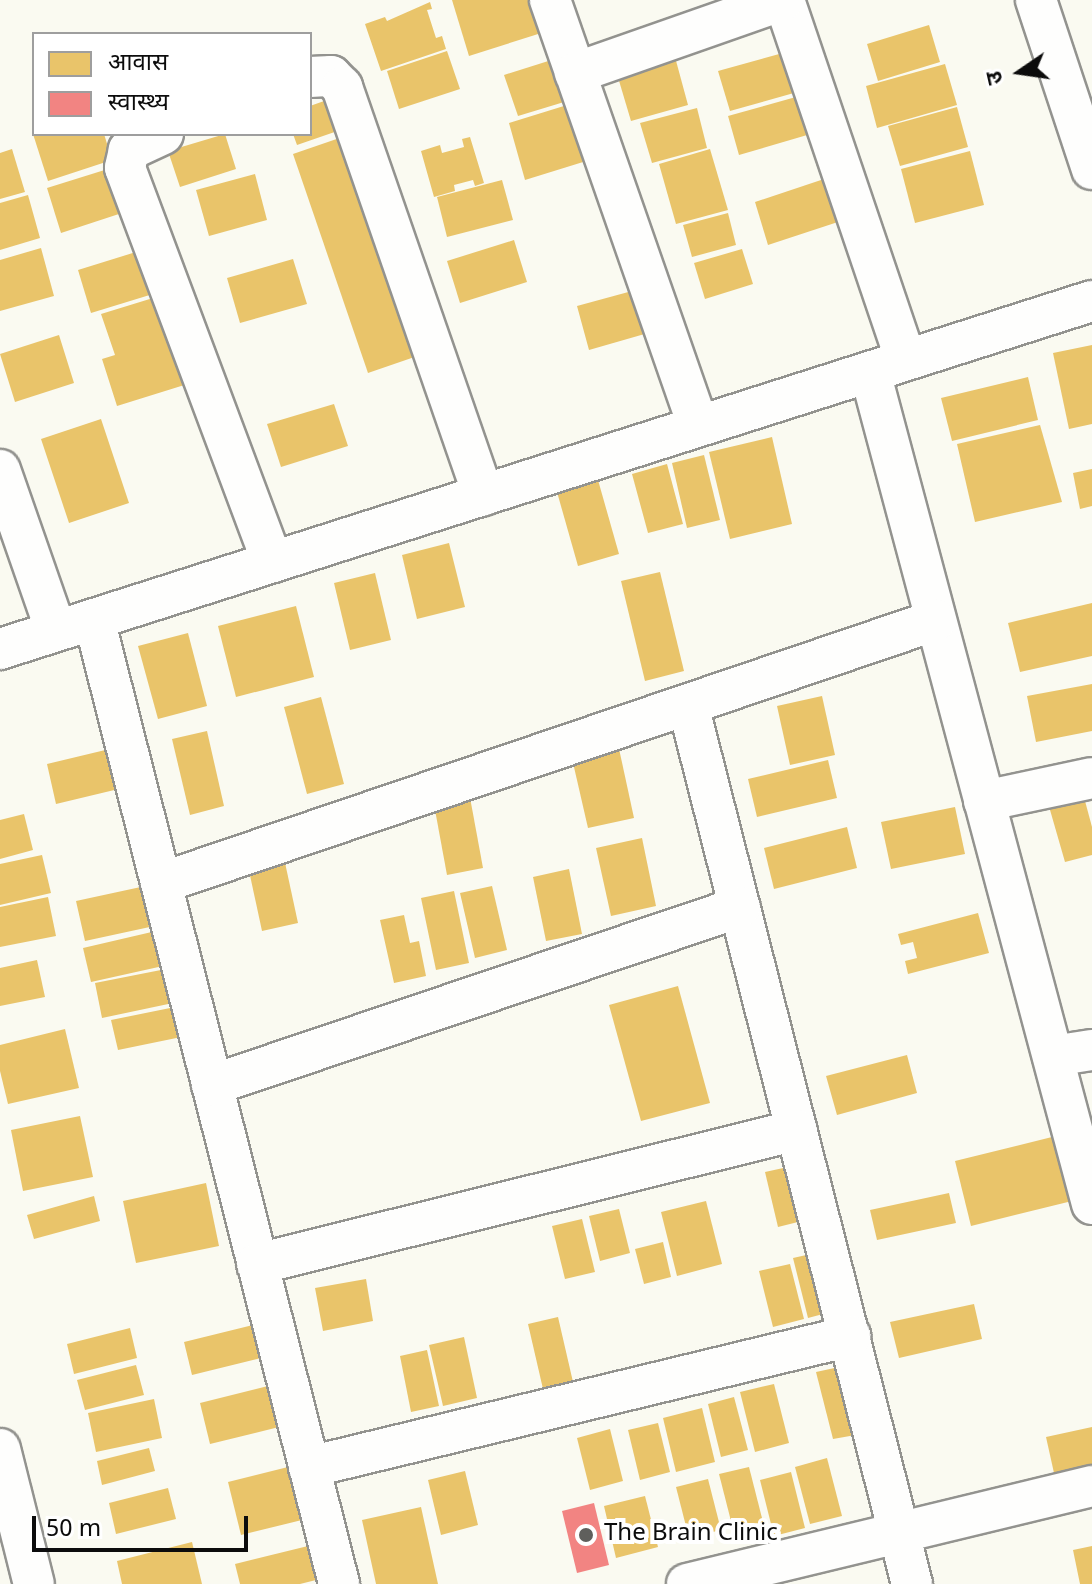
<!DOCTYPE html>
<html>
<head>
<meta charset="utf-8">
<style>
  body { margin:0 }
  #map { position:relative; width:1092px; height:1584px; overflow:hidden; background:#fafaf1; font-family:Georgia,"Noto Sans Devanagari",serif }
  div>[style] { position:absolute }
  .homes>* { inset:0; background:#e9c46a }
  .health>* { inset:0; background:#f28482 }
  .roads { filter:drop-shadow(2px 0 #93938f) drop-shadow(-2px 0 #93938f) drop-shadow(0 2px #93938f) drop-shadow(0 -2px #93938f) }
  .minor>* { height:40px; margin:-20px; padding:0 20px; transform-origin:20px; border-radius:20px; background:#fefefd }
  .dots>* { width:22px; height:22px; translate:-50% -50%; box-sizing:border-box; border:4px solid #fff; border-radius:50% }
  span { translate:-50% -50%; white-space:nowrap; text-align:center; line-height:1.15; -webkit-text-stroke:8px #fff; paint-order:stroke }
  .poi-label { font-size:24px; color:#0c0c0c }
  .left { translate:0 -50%; text-align:left }
  .legend { position:absolute; left:32px; top:32px; width:280px; height:104px; box-sizing:border-box; background:#fff; border:2px solid #9e9e9e; margin:0; padding:10px 14px; list-style:none; font-size:24px; color:#0c0c0c }
  .legend li { display:flex; align-items:center; gap:16px; height:40px }
  .legend b { width:40px; border:2px solid #9e9e9e }
  .north { position:absolute; left:980px; top:32px; width:80px; height:80px; -webkit-text-stroke:6px #fff; paint-order:stroke; rotate:257deg; font-size:22px; font-weight:700; line-height:32px; text-align:center; color:#0c0c0c }
  .north::after { content:''; display:block; margin:auto; width:28px; height:36px; background:#0c0c0c; clip-path:polygon(50% 0,100% 100%,50% 72%,0 100%) }
  .scale { position:absolute; left:32px; top:1516px; width:216px; height:36px; box-sizing:border-box; border:4px solid #0c0c0c; border-top:0; padding-left:10px; font-size:24px; line-height:28px; white-space:nowrap; color:#0c0c0c; -webkit-text-stroke:6px #fff; paint-order:stroke }
</style>
</head>
<body>
<div id="map">
  <div class="homes">
    <i style="clip-path:polygon(452px 0,544px 0,554px 29px,469px 56px)"></i>
    <i style="clip-path:polygon(430px 2px,432px 9px,427px 10px,436px 38px,442px 36px,446px 49px,381px 71px,365px 24px,385px 17px,387px 21px)"></i>
    <i style="clip-path:polygon(929px 25px,940px 62px,878px 81px,867px 44px)"></i>
    <i style="clip-path:polygon(447px 51px,460px 89px,399px 109px,387px 71px)"></i>
    <i style="clip-path:polygon(790px 51px,801px 91px,730px 111px,718px 71px)"></i>
    <i style="clip-path:polygon(561px 57px,574px 99px,518px 116px,504px 75px)"></i>
    <i style="clip-path:polygon(675px 57px,688px 105px,631px 121px,617px 74px)"></i>
    <i style="clip-path:polygon(945px 64px,957px 105px,877px 128px,866px 86px)"></i>
    <i style="clip-path:polygon(341px 95px,352px 126px,297px 145px,293px 134px,310px 134px,310px 106px)"></i>
    <i style="clip-path:polygon(803px 95px,814px 133px,739px 155px,728px 116px)"></i>
    <i style="clip-path:polygon(580px 101px,596px 158px,525px 180px,509px 123px)"></i>
    <i style="clip-path:polygon(957px 107px,968px 147px,900px 166px,888px 126px)"></i>
    <i style="clip-path:polygon(697px 108px,707px 148px,652px 163px,640px 123px)"></i>
    <i style="clip-path:polygon(354px 133px,429px 352px,368px 373px,293px 154px)"></i>
    <i style="clip-path:polygon(33px 134px,104px 134px,112px 160px,48px 181px)"></i>
    <i style="clip-path:polygon(225px 134px,236px 169px,180px 187px,168px 151px)"></i>
    <i style="clip-path:polygon(470px 137px,484px 183px,475px 186px,473px 180px,454px 185px,455px 191px,434px 197px,421px 151px,440px 145px,442px 153px,464px 147px,462px 139px)"></i>
    <i style="clip-path:polygon(12px 149px,25px 192px,0 199px,0 153px)"></i>
    <i style="clip-path:polygon(710px 149px,728px 210px,676px 224px,659px 164px)"></i>
    <i style="clip-path:polygon(970px 151px,984px 205px,915px 223px,901px 169px)"></i>
    <i style="clip-path:polygon(111px 168px,125px 212px,61px 233px,47px 188px)"></i>
    <i style="clip-path:polygon(255px 174px,267px 220px,209px 236px,196px 190px)"></i>
    <i style="clip-path:polygon(830px 177px,844px 220px,768px 245px,755px 202px)"></i>
    <i style="clip-path:polygon(502px 180px,513px 220px,447px 237px,437px 197px)"></i>
    <i style="clip-path:polygon(28px 195px,40px 238px,0 250px,0 203px)"></i>
    <i style="clip-path:polygon(728px 213px,736px 245px,692px 257px,683px 225px)"></i>
    <i style="clip-path:polygon(514px 240px,527px 282px,460px 303px,447px 261px)"></i>
    <i style="clip-path:polygon(152px 247px,166px 290px,91px 313px,78px 270px)"></i>
    <i style="clip-path:polygon(41px 248px,54px 296px,0 311px,0 260px)"></i>
    <i style="clip-path:polygon(742px 249px,753px 284px,705px 299px,694px 263px)"></i>
    <i style="clip-path:polygon(293px 259px,307px 304px,240px 323px,227px 278px)"></i>
    <i style="clip-path:polygon(643px 288px,655px 331px,589px 350px,577px 306px)"></i>
    <i style="clip-path:polygon(166px 294px,194px 382px,117px 406px,102px 359px,115px 355px,101px 314px)"></i>
    <i style="clip-path:polygon(59px 335px,74px 383px,15px 402px,0 354px)"></i>
    <i style="clip-path:polygon(1092px 345px,1092px 424px,1069px 429px,1053px 353px)"></i>
    <i style="clip-path:polygon(1028px 377px,1038px 420px,952px 441px,941px 398px)"></i>
    <i style="clip-path:polygon(334px 404px,348px 446px,281px 467px,267px 424px)"></i>
    <i style="clip-path:polygon(101px 419px,129px 503px,69px 523px,41px 439px)"></i>
    <i style="clip-path:polygon(1040px 425px,1062px 502px,975px 522px,957px 444px)"></i>
    <i style="clip-path:polygon(772px 437px,792px 524px,730px 539px,709px 452px)"></i>
    <i style="clip-path:polygon(704px 455px,720px 520px,687px 528px,672px 463px)"></i>
    <i style="clip-path:polygon(667px 464px,683px 524px,648px 533px,632px 474px)"></i>
    <i style="clip-path:polygon(1092px 469px,1092px 506px,1080px 509px,1073px 473px)"></i>
    <i style="clip-path:polygon(598px 480px,619px 554px,578px 566px,557px 492px)"></i>
    <i style="clip-path:polygon(449px 543px,465px 607px,417px 619px,402px 555px)"></i>
    <i style="clip-path:polygon(660px 572px,684px 671px,645px 681px,621px 581px)"></i>
    <i style="clip-path:polygon(375px 573px,391px 640px,350px 650px,334px 583px)"></i>
    <i style="clip-path:polygon(1092px 603px,1092px 656px,1020px 672px,1008px 623px)"></i>
    <i style="clip-path:polygon(296px 606px,314px 677px,236px 697px,218px 626px)"></i>
    <i style="clip-path:polygon(188px 633px,207px 706px,158px 719px,138px 646px)"></i>
    <i style="clip-path:polygon(1092px 684px,1092px 731px,1036px 742px,1027px 696px)"></i>
    <i style="clip-path:polygon(822px 696px,835px 755px,790px 765px,777px 706px)"></i>
    <i style="clip-path:polygon(321px 697px,344px 784px,307px 794px,284px 707px)"></i>
    <i style="clip-path:polygon(207px 731px,224px 806px,190px 815px,172px 739px)"></i>
    <i style="clip-path:polygon(618px 744px,634px 818px,588px 828px,571px 754px)"></i>
    <i style="clip-path:polygon(122px 746px,131px 786px,56px 804px,47px 764px)"></i>
    <i style="clip-path:polygon(828px 760px,837px 798px,757px 817px,748px 779px)"></i>
    <i style="clip-path:polygon(1081px 786px,1092px 827px,1092px 855px,1065px 862px,1046px 796px)"></i>
    <i style="clip-path:polygon(469px 792px,483px 868px,447px 875px,433px 799px)"></i>
    <i style="clip-path:polygon(955px 807px,965px 854px,891px 869px,881px 822px)"></i>
    <i style="clip-path:polygon(24px 814px,33px 850px,0 859px,0 820px)"></i>
    <i style="clip-path:polygon(847px 827px,857px 868px,774px 889px,764px 848px)"></i>
    <i style="clip-path:polygon(642px 838px,656px 906px,611px 916px,596px 848px)"></i>
    <i style="clip-path:polygon(42px 855px,51px 893px,0 905px,0 864px)"></i>
    <i style="clip-path:polygon(284px 858px,298px 923px,262px 931px,248px 866px)"></i>
    <i style="clip-path:polygon(569px 869px,582px 934px,546px 941px,533px 877px)"></i>
    <i style="clip-path:polygon(150px 885px,159px 925px,85px 941px,76px 901px)"></i>
    <i style="clip-path:polygon(492px 886px,507px 950px,475px 958px,460px 893px)"></i>
    <i style="clip-path:polygon(454px 891px,469px 963px,436px 970px,421px 898px)"></i>
    <i style="clip-path:polygon(48px 897px,56px 936px,0 947px,0 907px)"></i>
    <i style="clip-path:polygon(978px 913px,989px 953px,908px 974px,905px 961px,917px 958px,913px 942px,901px 945px,898px 934px)"></i>
    <i style="clip-path:polygon(404px 915px,410px 943px,419px 941px,426px 976px,394px 983px,380px 920px)"></i>
    <i style="clip-path:polygon(156px 931px,163px 966px,91px 982px,83px 948px)"></i>
    <i style="clip-path:polygon(37px 960px,45px 997px,0 1006px,0 968px)"></i>
    <i style="clip-path:polygon(166px 969px,173px 1003px,102px 1018px,95px 983px)"></i>
    <i style="clip-path:polygon(678px 986px,710px 1103px,641px 1121px,609px 1005px)"></i>
    <i style="clip-path:polygon(185px 1005px,191px 1035px,118px 1050px,111px 1020px)"></i>
    <i style="clip-path:polygon(65px 1029px,79px 1088px,8px 1104px,0 1071px,0 1045px)"></i>
    <i style="clip-path:polygon(907px 1055px,917px 1093px,837px 1115px,826px 1076px)"></i>
    <i style="clip-path:polygon(80px 1116px,93px 1177px,23px 1191px,11px 1130px)"></i>
    <i style="clip-path:polygon(1056px 1136px,1072px 1201px,971px 1226px,955px 1161px)"></i>
    <i style="clip-path:polygon(797px 1165px,810px 1219px,778px 1227px,765px 1172px)"></i>
    <i style="clip-path:polygon(206px 1183px,219px 1246px,136px 1263px,123px 1201px)"></i>
    <i style="clip-path:polygon(949px 1193px,956px 1223px,877px 1240px,870px 1210px)"></i>
    <i style="clip-path:polygon(94px 1196px,100px 1221px,34px 1239px,27px 1215px)"></i>
    <i style="clip-path:polygon(706px 1201px,722px 1264px,677px 1276px,661px 1212px)"></i>
    <i style="clip-path:polygon(619px 1209px,630px 1253px,600px 1261px,589px 1216px)"></i>
    <i style="clip-path:polygon(582px 1219px,595px 1272px,565px 1279px,552px 1226px)"></i>
    <i style="clip-path:polygon(663px 1242px,671px 1277px,644px 1284px,635px 1249px)"></i>
    <i style="clip-path:polygon(824px 1251px,838px 1310px,808px 1318px,793px 1258px)"></i>
    <i style="clip-path:polygon(790px 1264px,804px 1319px,773px 1327px,759px 1271px)"></i>
    <i style="clip-path:polygon(366px 1279px,373px 1321px,323px 1331px,315px 1288px)"></i>
    <i style="clip-path:polygon(974px 1304px,982px 1339px,899px 1358px,890px 1322px)"></i>
    <i style="clip-path:polygon(558px 1317px,573px 1382px,543px 1389px,528px 1324px)"></i>
    <i style="clip-path:polygon(253px 1325px,261px 1358px,192px 1375px,184px 1342px)"></i>
    <i style="clip-path:polygon(130px 1328px,137px 1358px,74px 1374px,67px 1344px)"></i>
    <i style="clip-path:polygon(464px 1337px,477px 1398px,443px 1406px,429px 1345px)"></i>
    <i style="clip-path:polygon(427px 1350px,439px 1406px,411px 1412px,400px 1356px)"></i>
    <i style="clip-path:polygon(853px 1364px,867px 1433px,833px 1439px,816px 1372px)"></i>
    <i style="clip-path:polygon(136px 1365px,144px 1395px,85px 1410px,77px 1380px)"></i>
    <i style="clip-path:polygon(774px 1384px,789px 1443px,755px 1452px,740px 1392px)"></i>
    <i style="clip-path:polygon(272px 1385px,283px 1426px,210px 1444px,200px 1403px)"></i>
    <i style="clip-path:polygon(734px 1397px,748px 1450px,721px 1457px,708px 1404px)"></i>
    <i style="clip-path:polygon(154px 1399px,162px 1438px,96px 1452px,88px 1413px)"></i>
    <i style="clip-path:polygon(702px 1408px,715px 1462px,676px 1472px,663px 1418px)"></i>
    <i style="clip-path:polygon(658px 1423px,670px 1472px,640px 1480px,628px 1430px)"></i>
    <i style="clip-path:polygon(1092px 1427px,1092px 1465px,1054px 1473px,1046px 1437px)"></i>
    <i style="clip-path:polygon(610px 1429px,623px 1481px,590px 1490px,577px 1438px)"></i>
    <i style="clip-path:polygon(149px 1448px,155px 1471px,102px 1485px,97px 1461px)"></i>
    <i style="clip-path:polygon(827px 1458px,842px 1516px,810px 1524px,795px 1467px)"></i>
    <i style="clip-path:polygon(292px 1466px,306px 1519px,241px 1535px,228px 1482px)"></i>
    <i style="clip-path:polygon(749px 1467px,763px 1522px,733px 1529px,719px 1474px)"></i>
    <i style="clip-path:polygon(465px 1471px,478px 1525px,441px 1535px,428px 1480px)"></i>
    <i style="clip-path:polygon(791px 1472px,805px 1528px,774px 1536px,760px 1480px)"></i>
    <i style="clip-path:polygon(708px 1479px,721px 1530px,689px 1538px,676px 1487px)"></i>
    <i style="clip-path:polygon(168px 1488px,176px 1519px,116px 1534px,109px 1503px)"></i>
    <i style="clip-path:polygon(645px 1496px,658px 1547px,616px 1558px,604px 1506px)"></i>
    <i style="clip-path:polygon(421px 1507px,438px 1584px,376px 1584px,362px 1520px)"></i>
    <i style="clip-path:polygon(192px 1542px,202px 1584px,122px 1584px,117px 1561px)"></i>
    <i style="clip-path:polygon(308px 1546px,316px 1580px,300px 1584px,240px 1584px,235px 1564px)"></i>
    <i style="clip-path:polygon(1092px 1546px,1092px 1584px,1080px 1584px,1073px 1550px)"></i>
  </div>
  <div class="health">
    <i style="clip-path:polygon(594px 1503px,609px 1565px,577px 1573px,562px 1511px)"></i>
  </div>
  <div class="roads">
    <div class="minor">
      <i style="left:550px;top:0;width:451px;rotate:70.8deg"></i>
      <i style="left:784px;top:0;width:380px;rotate:71.3deg"></i>
      <i style="left:1036px;top:0;width:178px;rotate:71.7deg"></i>
      <i style="left:575px;top:73px;width:220px;rotate:-19.3deg"></i>
      <i style="left:310px;top:77px;width:21px;rotate:-3deg"></i>
      <i style="left:331px;top:76px;width:16px;rotate:45deg"></i>
      <i style="left:342px;top:87px;width:432px;rotate:70.9deg"></i>
      <i style="left:163px;top:134px;width:38px;rotate:155deg"></i>
      <i style="left:129px;top:150px;width:18px;rotate:103deg"></i>
      <i style="left:125px;top:168px;width:421px;rotate:69.5deg"></i>
      <i style="left:870px;top:372px;width:861px;rotate:75.06deg"></i>
      <i style="left:0;top:470px;width:170px;rotate:70.8deg"></i>
      <i style="left:94px;top:619px;width:996px;rotate:75.75deg"></i>
      <i style="left:0;top:649px;width:1146px;rotate:-17.68deg"></i>
      <i style="left:688px;top:705px;width:907px;rotate:75.7deg"></i>
      <i style="left:984px;top:801px;width:110px;rotate:-12deg"></i>
      <i style="left:161px;top:883px;width:818px;rotate:-18.74deg"></i>
      <i style="left:1053px;top:1056px;width:39px;rotate:-9deg"></i>
      <i style="left:212px;top:1085px;width:557px;rotate:-18.63deg"></i>
      <i style="left:257px;top:1264px;width:556px;rotate:-13.94deg"></i>
      <i style="left:0;top:1449px;width:139px;rotate:75.9deg"></i>
      <i style="left:309px;top:1467px;width:557px;rotate:-13.61deg"></i>
      <i style="left:687px;top:1584px;width:417px;rotate:-13.6deg"></i>
    </div>
  </div>
  <div class="dots">
    <i style="left:586px;top:1535px;background:#5f5f5c"></i>
  </div>
  <div class="poi-label">
    <span class="left" style="left:604px;top:1535px">The Brain Clinic</span>
  </div>
  <ul class="legend">
  <li><b style="height:22px;background:#e9c46a"></b>आवास</li>
  <li><b style="height:22px;background:#f28482"></b>स्वास्थ्य</li>
  </ul>
  <div class="north">उ</div>
  <div class="scale">50 m</div>
</div>
</body>
</html>
